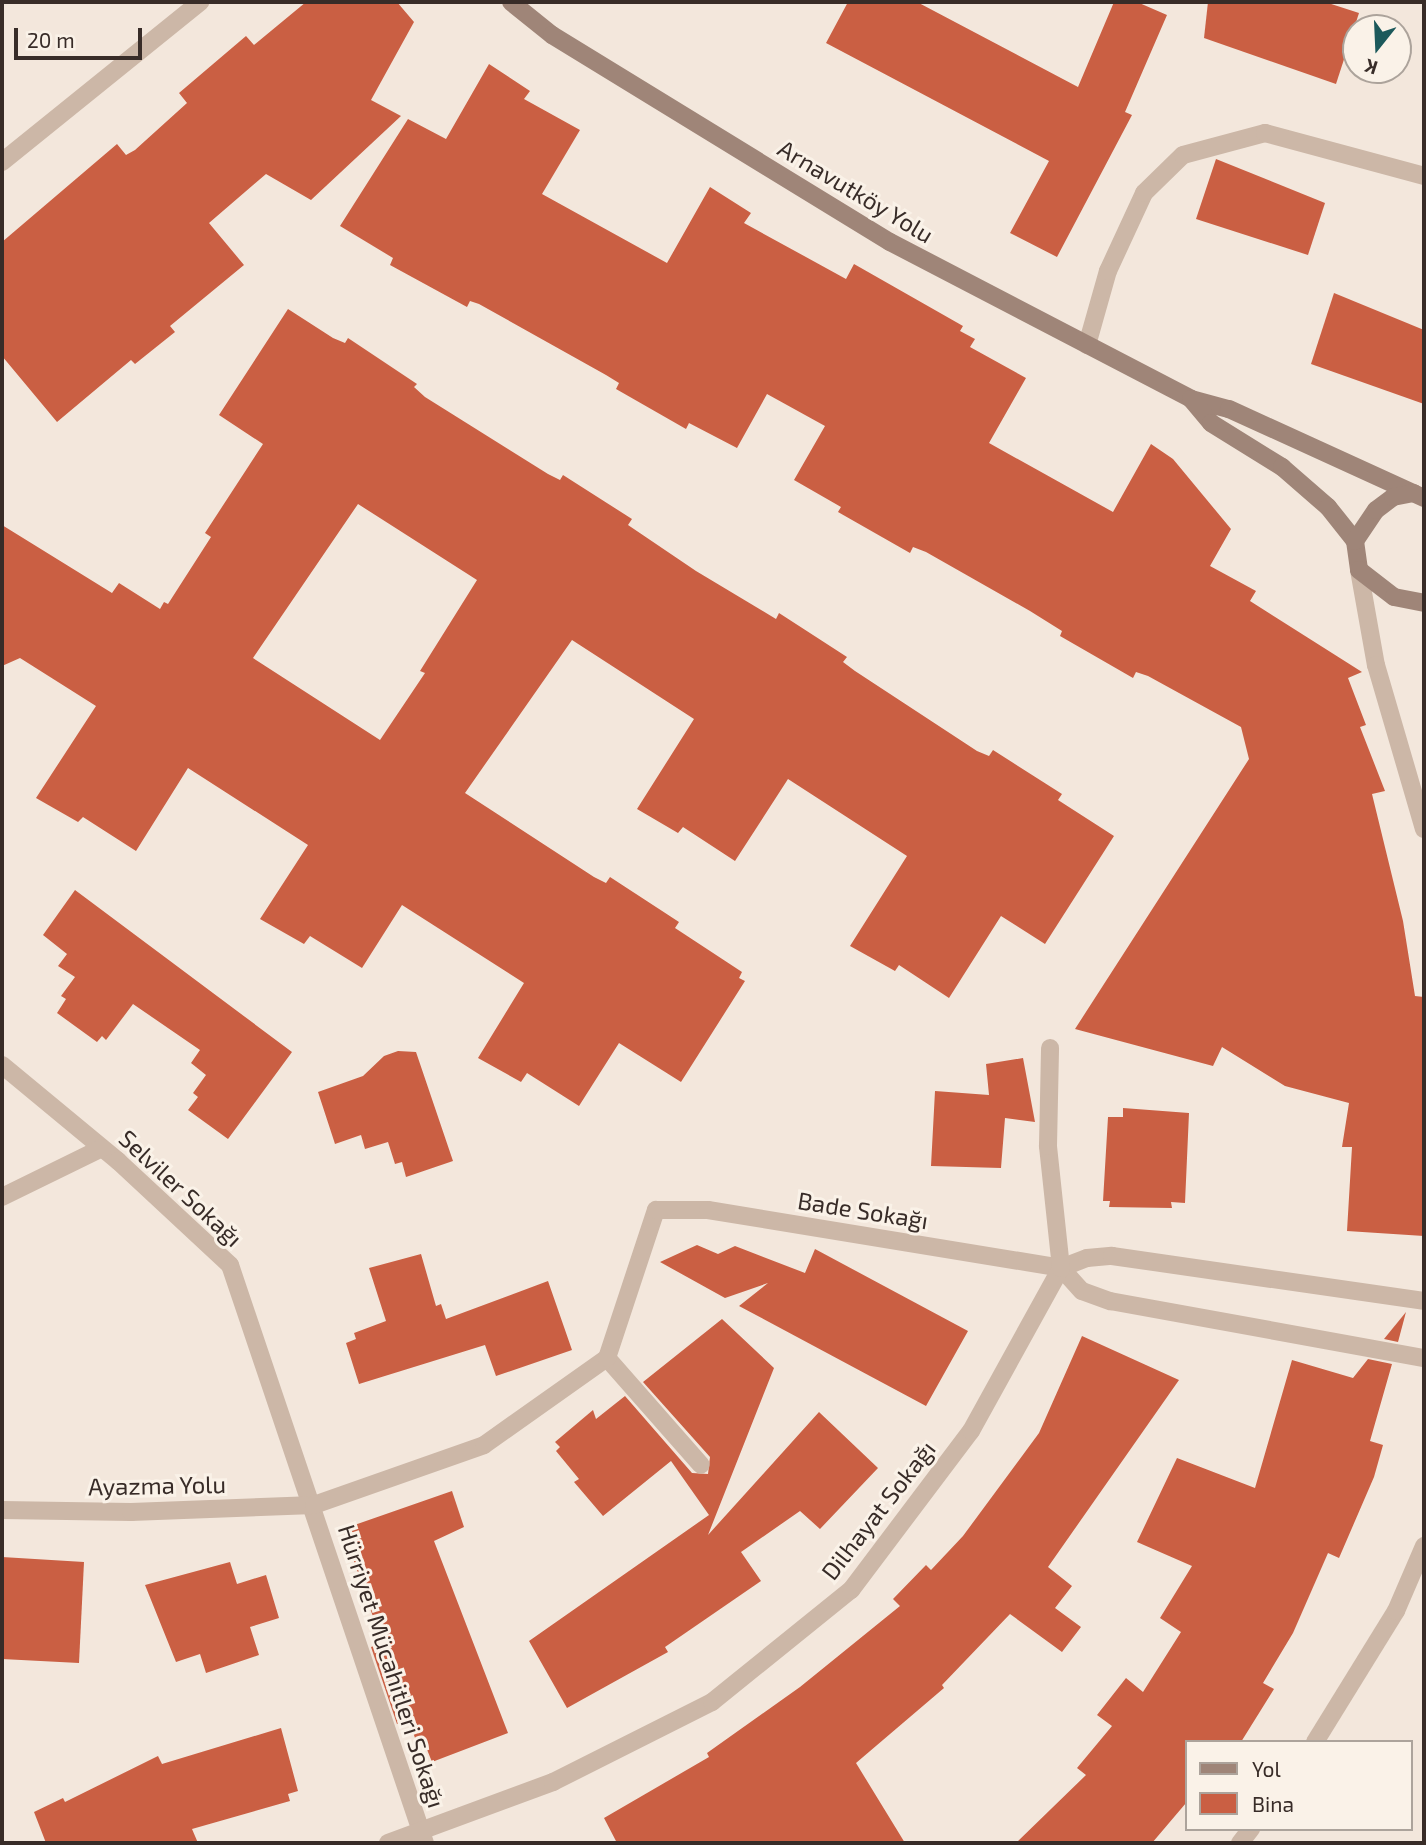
<!DOCTYPE html>
<html>
<head>
<meta charset="utf-8">
<style>
  body { margin:0 }
  #map { position:relative; width:1426px; height:1845px; overflow:hidden; background:#f3e7dc; font-family:"Exo 2",sans-serif }
  div>[style] { position:absolute }
  .building>* { inset:0; background:#ca5f43 }
  .street>* { height:18px; margin:-9px; padding:0 9px; transform-origin:9px; border-radius:9px; background:#ccb7a7 }
  .secondary>* { height:18px; margin:-9px; padding:0 9px; transform-origin:9px; border-radius:9px; background:#9f8578 }
  span { translate:-50% -50%; white-space:nowrap; text-align:center; line-height:1.15; -webkit-text-stroke:6px #faf2e8; paint-order:stroke }
  .street-label { font-size:24px; color:#382c28 }
  .frame { position:absolute; inset:0; border:4px solid #382c28; pointer-events:none }
  .legend { position:absolute; left:1185px; top:1740px; width:228px; height:91px; box-sizing:border-box; background:#faf2e8; border:2px solid #aca39b; margin:0; padding:9px 12px; list-style:none; font-size:21px; color:#382c28 }
  .legend li { display:flex; align-items:center; gap:14px; height:35px }
  .legend b { width:35px; border:2px solid #aca39b }
  .north { position:absolute; left:1342px; top:14px; width:70px; height:70px; box-sizing:border-box; background:#faf2e8; border:2px solid #aca39b; border-radius:50%; rotate:198deg; font-size:19px; font-weight:700; line-height:28px; text-align:center; color:#382c28 }
  .north::after { content:''; display:block; margin:auto; width:24px; height:32px; background:#1c595b; clip-path:polygon(50% 0,100% 100%,50% 72%,0 100%) }
  .scale { position:absolute; left:14px; top:28px; width:128px; height:32px; box-sizing:border-box; border:4px solid #382c28; border-top:0; padding-left:9px; font-size:21px; line-height:24px; white-space:nowrap; color:#382c28; -webkit-text-stroke:5px #faf2e8; paint-order:stroke }
</style>
</head>
<body>
<div id="map">
  <div class="building">
    <i style="clip-path:polygon(306px 2px,397px 2px,414px 22px,371px 100px,401px 116px,311px 200px,266px 174px,209px 223px,244px 265px,170px 326px,175px 332px,135px 364px,131px 360px,57px 422px,2px 356px,2px 242px,117px 144px,126px 155px,135px 150px,187px 103px,179px 93px,246px 36px,254px 45px)"></i>
    <i style="clip-path:polygon(848px 2px,917px 2px,1078px 87px,1114px 2px,1137px 2px,1167px 15px,1125px 112px,1132px 115px,1057px 257px,1010px 233px,1049px 161px,826px 43px)"></i>
    <i style="clip-path:polygon(1208px 2px,1325px 2px,1359px 13px,1336px 84px,1204px 38px)"></i>
    <i style="clip-path:polygon(489px 64px,530px 91px,524px 99px,580px 130px,542px 194px,667px 263px,710px 187px,751px 213px,744px 223px,846px 279px,854px 264px,963px 326px,960px 331px,975px 339px,970px 347px,1026px 378px,989px 443px,1113px 512px,1151px 444px,1173px 459px,1231px 529px,1210px 566px,1256px 591px,1250px 601px,1362px 672px,1348px 678px,1366px 725px,1360px 727px,1385px 791px,1372px 794px,1403px 921px,1415px 996px,1424px 997px,1424px 1236px,1347px 1231px,1352px 1147px,1342px 1147px,1349px 1103px,1285px 1086px,1222px 1047px,1213px 1066px,1075px 1029px,1249px 759px,1241px 727px,1148px 676px,1136px 672px,1133px 678px,1060px 636px,1062px 631px,1030px 611px,926px 552px,913px 547px,910px 553px,838px 512px,841px 507px,794px 480px,825px 426px,767px 394px,737px 448px,689px 423px,686px 429px,616px 389px,619px 383px,606px 375px,479px 304px,470px 301px,467px 307px,390px 265px,393px 258px,340px 226px,408px 119px,446px 139px)"></i>
    <i style="clip-path:polygon(1216px 159px,1325px 203px,1308px 255px,1196px 219px)"></i>
    <i style="clip-path:polygon(1334px 293px,1424px 330px,1424px 404px,1311px 364px)"></i>
    <i style="clip-path:polygon(evenodd,288px 309px,333px 338px,345px 343px,348px 338px,417px 384px,414px 387px,425px 397px,548px 474px,560px 480px,563px 475px,632px 519px,628px 525px,696px 571px,776px 619px,779px 613px,847px 657px,843px 662px,855px 671px,977px 751px,989px 756px,993px 750px,1062px 794px,1058px 800px,1114px 836px,1045px 944px,1001px 916px,949px 998px,899px 965px,895px 971px,850px 946px,907px 856px,788px 779px,735px 861px,683px 827px,678px 833px,637px 809px,694px 719px,572px 640px,465px 793px,594px 877px,606px 883px,610px 877px,679px 922px,675px 928px,742px 972px,739px 978px,745px 981px,681px 1082px,619px 1043px,579px 1106px,527px 1073px,521px 1082px,478px 1058px,524px 983px,402px 905px,362px 968px,310px 936px,304px 944px,260px 919px,308px 845px,188px 768px,136px 851px,83px 817px,78px 822px,36px 798px,96px 706px,20px 658px,2px 666px,2px 525px,112px 593px,119px 583px,160px 609px,164px 602px,168px 604px,211px 537px,205px 533px,263px 444px,219px 415px,288px 309px,358px 504px,477px 580px,420px 671px,425px 673px,380px 740px,253px 658px,358px 504px)"></i>
    <i style="clip-path:polygon(75px 890px,292px 1052px,228px 1139px,188px 1110px,198px 1097px,193px 1093px,206px 1075px,191px 1063px,200px 1050px,133px 1004px,106px 1040px,102px 1036px,97px 1042px,57px 1013px,66px 999px,61px 996px,75px 977px,58px 966px,67px 954px,43px 935px)"></i>
    <i style="clip-path:polygon(398px 1051px,416px 1052px,453px 1161px,406px 1177px,402px 1162px,395px 1164px,388px 1142px,365px 1149px,361px 1135px,335px 1144px,318px 1092px,363px 1076px,384px 1056px)"></i>
    <i style="clip-path:polygon(1023px 1058px,1035px 1122px,1005px 1118px,1001px 1168px,931px 1166px,935px 1091px,989px 1095px,986px 1064px)"></i>
    <i style="clip-path:polygon(1123px 1108px,1189px 1113px,1185px 1203px,1171px 1202px,1172px 1208px,1109px 1207px,1110px 1201px,1103px 1201px,1108px 1117px,1123px 1117px)"></i>
    <i style="clip-path:polygon(697px 1245px,718px 1254px,735px 1246px,805px 1273px,815px 1249px,968px 1331px,926px 1406px,739px 1306px,768px 1283px,725px 1298px,660px 1262px)"></i>
    <i style="clip-path:polygon(421px 1254px,436px 1306px,441px 1304px,446px 1319px,548px 1281px,572px 1350px,496px 1376px,485px 1345px,359px 1384px,346px 1343px,356px 1339px,354px 1333px,386px 1321px,369px 1268px)"></i>
    <i style="clip-path:polygon(1406px 1312px,1398px 1342px,1384px 1339px)"></i>
    <i style="clip-path:polygon(722px 1319px,774px 1368px,708px 1535px,819px 1412px,878px 1468px,820px 1529px,800px 1511px,741px 1552px,761px 1581px,665px 1647px,668px 1652px,567px 1708px,529px 1641px,709px 1515px,671px 1461px,603px 1516px,574px 1482px,579px 1479px,556px 1451px,560px 1447px,555px 1442px,593px 1410px,596px 1419px,625px 1396px,692px 1473px,708px 1474px,710px 1457px,643px 1382px)"></i>
    <i style="clip-path:polygon(1082px 1336px,1179px 1380px,1048px 1567px,1072px 1586px,1055px 1608px,1081px 1627px,1062px 1652px,1010px 1614px,942px 1685px,944px 1688px,856px 1763px,905px 1843px,617px 1843px,604px 1818px,709px 1757px,707px 1753px,800px 1687px,900px 1606px,893px 1599px,926px 1565px,931px 1570px,963px 1536px,1039px 1433px)"></i>
    <i style="clip-path:polygon(1368px 1359px,1392px 1364px,1370px 1441px,1383px 1445px,1374px 1477px,1339px 1558px,1328px 1553px,1293px 1633px,1263px 1683px,1274px 1689px,1241px 1742px,1186px 1742px,1186px 1803px,1152px 1843px,1016px 1843px,1086px 1775px,1077px 1768px,1112px 1726px,1097px 1715px,1126px 1678px,1143px 1692px,1181px 1632px,1160px 1618px,1192px 1566px,1137px 1542px,1177px 1458px,1255px 1488px,1292px 1360px,1353px 1378px)"></i>
    <i style="clip-path:polygon(452px 1491px,464px 1527px,434px 1541px,508px 1733px,432px 1762px,424px 1742px,417px 1744px,409px 1720px,397px 1724px,371px 1647px,382px 1643px,343px 1529px)"></i>
    <i style="clip-path:polygon(2px 1557px,84px 1562px,79px 1663px,2px 1659px)"></i>
    <i style="clip-path:polygon(230px 1562px,237px 1584px,266px 1575px,279px 1618px,250px 1627px,259px 1655px,206px 1673px,200px 1654px,176px 1662px,145px 1585px)"></i>
    <i style="clip-path:polygon(281px 1728px,298px 1791px,288px 1794px,290px 1801px,192px 1829px,198px 1843px,46px 1843px,34px 1812px,63px 1798px,65px 1802px,158px 1756px,162px 1764px)"></i>
  </div>
  <div class="street">
    <i style="left:2px;top:162px;width:255px;rotate:-38.9deg"></i>
    <i style="left:1087px;top:345px;width:77px;rotate:-74.2deg"></i>
    <i style="left:1108px;top:271px;width:86px;rotate:-65.2deg"></i>
    <i style="left:1144px;top:193px;width:54px;rotate:-44.3deg"></i>
    <i style="left:1183px;top:155px;width:85px;rotate:-15deg"></i>
    <i style="left:1265px;top:133px;width:165px;rotate:15.1deg"></i>
    <i style="left:1359px;top:570px;width:97px;rotate:79.9deg"></i>
    <i style="left:1376px;top:665px;width:171px;rotate:73.7deg"></i>
    <i style="left:2px;top:1065px;width:151px;rotate:39.6deg"></i>
    <i style="left:118px;top:1161px;width:153px;rotate:42.9deg"></i>
    <i style="left:230px;top:1265px;width:610px;rotate:71.36deg"></i>
    <i style="left:2px;top:1197px;width:111px;rotate:-26.1deg"></i>
    <i style="left:1061px;top:1268px;width:31px;rotate:48deg"></i>
    <i style="left:1082px;top:1291px;width:30px;rotate:20deg"></i>
    <i style="left:1110px;top:1301px;width:319px;rotate:10.3deg"></i>
    <i style="left:607px;top:1358px;width:142px;rotate:48.7deg"></i>
    <i style="left:2px;top:1510px;width:129px;rotate:0.9deg"></i>
    <i style="left:131px;top:1512px;width:183px;rotate:-2.2deg"></i>
    <i style="left:314px;top:1505px;width:180px;rotate:-19.4deg"></i>
    <i style="left:484px;top:1445px;width:151px;rotate:-35.3deg"></i>
    <i style="left:607px;top:1358px;width:156px;rotate:-71.7deg"></i>
    <i style="left:656px;top:1210px;width:52px"></i>
    <i style="left:708px;top:1210px;width:358px;rotate:9.3deg"></i>
    <i style="left:1061px;top:1268px;width:28px;rotate:-21deg"></i>
    <i style="left:1087px;top:1258px;width:25px;rotate:-5deg"></i>
    <i style="left:1112px;top:1256px;width:315px;rotate:8.2deg"></i>
    <i style="left:1315px;top:1742px;width:154px;rotate:-58.3deg"></i>
    <i style="left:1396px;top:1611px;width:71px;rotate:-66.7deg"></i>
    <i style="left:388px;top:1843px;width:176px;rotate:-20.3deg"></i>
    <i style="left:553px;top:1782px;width:178px;rotate:-26.7deg"></i>
    <i style="left:712px;top:1702px;width:179px;rotate:-38.9deg"></i>
    <i style="left:851px;top:1590px;width:199px;rotate:-53deg"></i>
    <i style="left:971px;top:1431px;width:186px;rotate:-61.1deg"></i>
    <i style="left:1061px;top:1268px;width:123px;rotate:-96.1deg"></i>
    <i style="left:1048px;top:1146px;width:98px;rotate:-88.8deg"></i>
    <i style="left:1240px;top:1843px;width:18px;rotate:-52deg"></i>
  </div>
  <div class="secondary">
    <i style="left:511px;top:2px;width:53px;rotate:38.8deg"></i>
    <i style="left:552px;top:35px;width:396px;rotate:31.5deg"></i>
    <i style="left:890px;top:242px;width:339px;rotate:27.5deg"></i>
    <i style="left:1191px;top:399px;width:39px;rotate:15deg"></i>
    <i style="left:1229px;top:409px;width:214px;rotate:24.5deg"></i>
    <i style="left:1191px;top:399px;width:31px;rotate:50deg"></i>
    <i style="left:1211px;top:423px;width:84px;rotate:31.8deg"></i>
    <i style="left:1282px;top:467px;width:61px;rotate:41deg"></i>
    <i style="left:1328px;top:507px;width:43px;rotate:51.5deg"></i>
    <i style="left:1355px;top:541px;width:29px;rotate:82deg"></i>
    <i style="left:1359px;top:570px;width:44px;rotate:37.6deg"></i>
    <i style="left:1394px;top:597px;width:31px;rotate:11deg"></i>
    <i style="left:1355px;top:541px;width:37px;rotate:-56deg"></i>
    <i style="left:1376px;top:510px;width:21px;rotate:-37deg"></i>
    <i style="left:1393px;top:497px;width:21px;rotate:-11deg"></i>
  </div>
  <div class="street-label">
    <span style="left:856px;top:191px;rotate:31deg">Arnavutköy Yolu</span>
    <span style="left:181px;top:1188px;rotate:43deg">Selviler Sokağı</span>
    <span style="left:863px;top:1210px;rotate:9deg">Bade Sokağı</span>
    <span style="left:157px;top:1485px;rotate:-1deg">Ayazma Yolu</span>
    <span style="left:878px;top:1510px;rotate:-52deg">Dilhayat Sokağı</span>
    <span style="left:392px;top:1666px;rotate:72deg">Hürriyet Mücahitleri Sokağı</span>
  </div>
  <div class="frame"></div>
  <ul class="legend">
  <li><b style="height:9px;background:#9f8578"></b>Yol</li>
  <li><b style="height:19px;background:#ca5f43"></b>Bina</li>
  </ul>
  <div class="north">K</div>
  <div class="scale">20 m</div>
</div>
</body>
</html>
